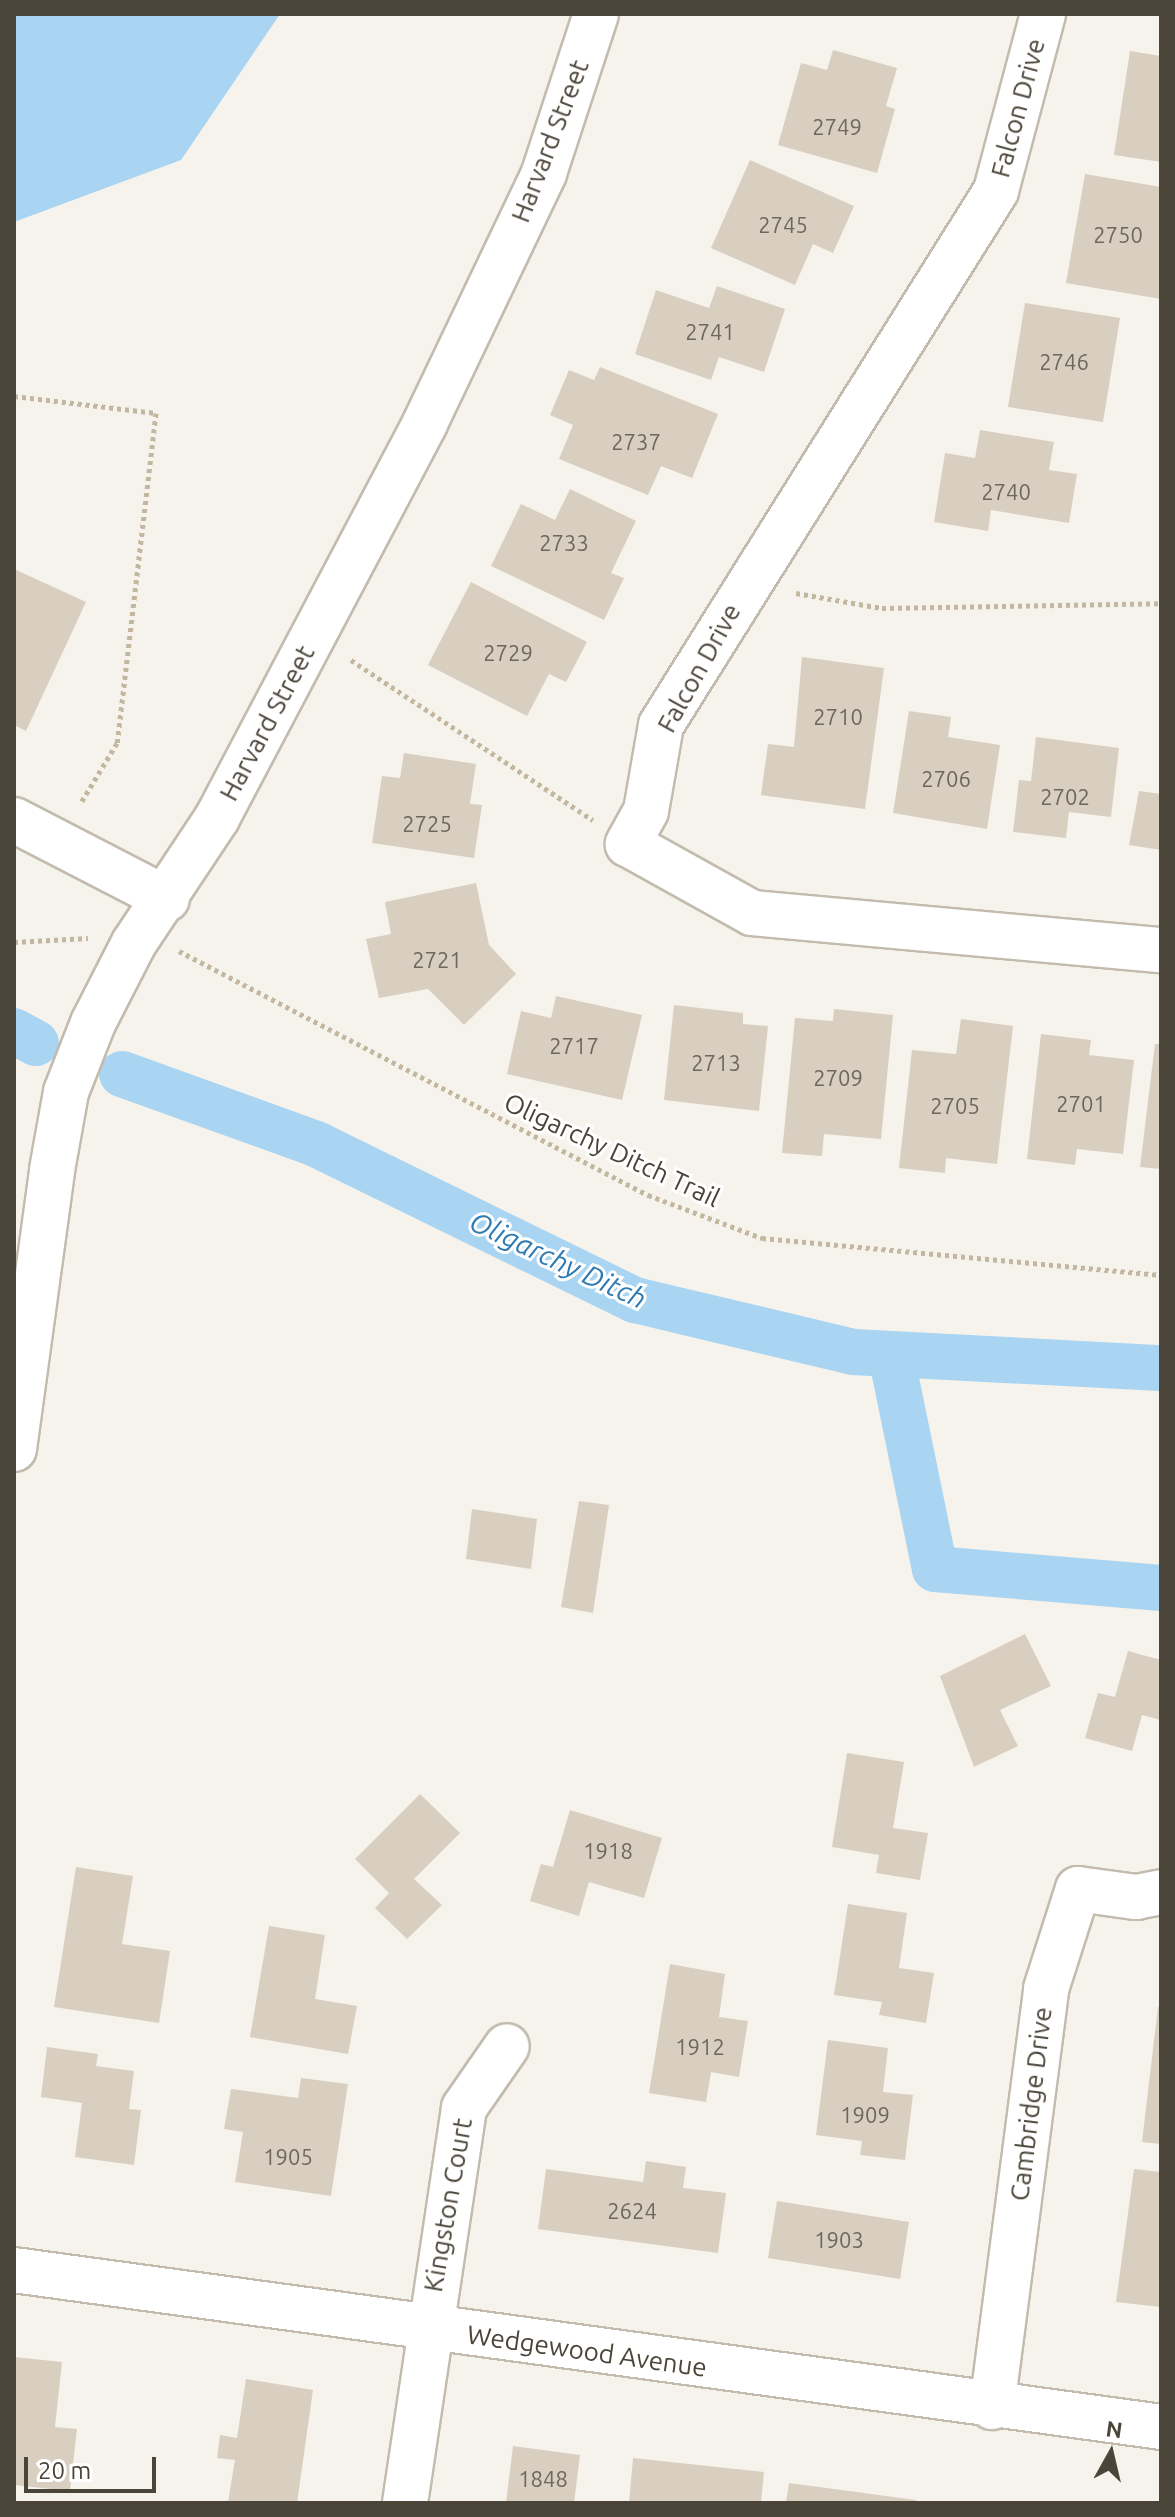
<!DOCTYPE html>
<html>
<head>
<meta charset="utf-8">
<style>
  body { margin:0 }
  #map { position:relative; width:1175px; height:2517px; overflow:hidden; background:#f6f3ec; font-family:Ubuntu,sans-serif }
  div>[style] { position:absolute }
  .water>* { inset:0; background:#a9d4f2 }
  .canal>* { height:46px; margin:-23px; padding:0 23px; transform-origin:23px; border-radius:23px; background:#a9d4f2 }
  .building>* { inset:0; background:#d8cfc1 }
  .path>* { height:5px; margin-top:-2.5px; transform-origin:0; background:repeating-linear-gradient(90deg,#c4b79f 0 4px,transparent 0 8px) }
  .roads { filter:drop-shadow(2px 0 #c2bbae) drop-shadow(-2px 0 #c2bbae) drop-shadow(0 2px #c2bbae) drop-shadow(0 -2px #c2bbae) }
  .minor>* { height:44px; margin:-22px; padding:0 22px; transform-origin:22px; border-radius:22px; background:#fff }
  span { translate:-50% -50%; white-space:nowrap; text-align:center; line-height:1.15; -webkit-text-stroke:6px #fff; paint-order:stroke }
  .number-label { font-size:22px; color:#6e675b }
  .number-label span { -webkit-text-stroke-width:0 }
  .street-label { font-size:26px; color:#4b4439 }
  .water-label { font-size:28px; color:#2e7ab2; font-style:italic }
  .frame { position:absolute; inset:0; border:16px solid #4b4439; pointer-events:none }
  .north { position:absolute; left:1071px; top:2413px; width:80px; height:80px; -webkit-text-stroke:6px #fff; paint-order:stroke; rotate:8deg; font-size:22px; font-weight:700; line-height:32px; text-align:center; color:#4b4439 }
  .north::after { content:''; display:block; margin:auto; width:28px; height:36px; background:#4b4439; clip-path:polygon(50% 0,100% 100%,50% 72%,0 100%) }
  .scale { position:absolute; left:24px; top:2457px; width:132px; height:36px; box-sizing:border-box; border:4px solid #4b4439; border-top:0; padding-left:10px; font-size:24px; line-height:28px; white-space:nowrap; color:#4b4439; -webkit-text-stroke:6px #fff; paint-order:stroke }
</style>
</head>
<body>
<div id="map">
  <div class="water">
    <i style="clip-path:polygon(14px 14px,280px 14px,181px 160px,14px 222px)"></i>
  </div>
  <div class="canal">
    <i style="left:14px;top:1031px;width:25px;rotate:29deg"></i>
    <i style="left:122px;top:1074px;width:206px;rotate:19.8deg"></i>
    <i style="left:316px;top:1144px;width:355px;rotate:26.1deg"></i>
    <i style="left:635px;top:1300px;width:224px;rotate:13.4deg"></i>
    <i style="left:853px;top:1352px;width:308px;rotate:3deg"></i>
    <i style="left:891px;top:1355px;width:218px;rotate:78.4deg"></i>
    <i style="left:935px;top:1569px;width:227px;rotate:4.8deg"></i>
  </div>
  <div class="building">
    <i style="clip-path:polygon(833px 50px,897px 68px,886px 106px,895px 109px,877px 173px,778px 145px,801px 63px,827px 70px)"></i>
    <i style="clip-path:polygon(1130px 51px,1161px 56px,1161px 162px,1114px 155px)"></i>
    <i style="clip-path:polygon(750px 160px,854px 206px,833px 253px,813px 244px,795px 285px,711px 248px)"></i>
    <i style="clip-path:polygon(1085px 174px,1161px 187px,1161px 299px,1066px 283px)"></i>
    <i style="clip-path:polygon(717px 286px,785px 309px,764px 372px,719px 357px,711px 380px,635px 354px,656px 290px,709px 308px)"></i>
    <i style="clip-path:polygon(1025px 303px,1120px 318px,1103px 422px,1008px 407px)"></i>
    <i style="clip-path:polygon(600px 367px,718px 414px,692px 478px,661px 466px,648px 495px,559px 459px,573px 425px,550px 415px,569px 370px,594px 380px)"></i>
    <i style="clip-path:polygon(980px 430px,1054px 442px,1049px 470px,1077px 474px,1069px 523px,991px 510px,988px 531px,934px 522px,945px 453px,975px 458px)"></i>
    <i style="clip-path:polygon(570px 489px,636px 521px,611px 573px,624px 578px,604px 620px,491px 566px,521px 504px,555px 520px)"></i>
    <i style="clip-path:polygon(14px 569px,86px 602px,26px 731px,14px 725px)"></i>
    <i style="clip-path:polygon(471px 582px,587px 642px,566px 682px,549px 674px,527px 716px,428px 665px)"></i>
    <i style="clip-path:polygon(802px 657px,884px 668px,865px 809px,761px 795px,768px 744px,794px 747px)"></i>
    <i style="clip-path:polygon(909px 711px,951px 717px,948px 737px,1000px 745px,987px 829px,893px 813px)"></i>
    <i style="clip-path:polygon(1036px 737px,1119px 748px,1111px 817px,1069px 812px,1066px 838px,1013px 832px,1019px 780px,1031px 781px)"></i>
    <i style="clip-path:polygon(404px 753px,476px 764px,470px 804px,482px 805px,474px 858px,372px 843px,382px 776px,400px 778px)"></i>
    <i style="clip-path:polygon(1139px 791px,1161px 794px,1161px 850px,1129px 845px)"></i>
    <i style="clip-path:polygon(476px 883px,489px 945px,516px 974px,464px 1025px,428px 989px,379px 998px,366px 939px,391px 934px,385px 902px)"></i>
    <i style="clip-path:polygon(556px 996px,642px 1015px,622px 1100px,507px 1074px,521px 1011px,551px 1018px)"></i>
    <i style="clip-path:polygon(674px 1005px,743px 1013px,743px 1024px,768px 1026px,759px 1111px,664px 1100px)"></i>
    <i style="clip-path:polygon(834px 1009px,893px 1015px,881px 1139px,824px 1134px,822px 1156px,782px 1153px,795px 1018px,833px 1021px)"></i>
    <i style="clip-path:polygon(961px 1019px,1013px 1026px,997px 1164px,946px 1158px,945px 1173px,899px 1168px,912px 1050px,956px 1054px)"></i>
    <i style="clip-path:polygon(1041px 1034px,1091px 1040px,1089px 1055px,1134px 1060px,1123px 1154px,1077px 1149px,1075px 1165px,1027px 1159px)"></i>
    <i style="clip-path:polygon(1155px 1044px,1161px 1044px,1161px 1169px,1140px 1167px)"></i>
    <i style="clip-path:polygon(579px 1501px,609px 1505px,593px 1613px,561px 1607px)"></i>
    <i style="clip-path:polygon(472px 1509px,537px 1519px,531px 1569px,466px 1559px)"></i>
    <i style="clip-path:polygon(1025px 1634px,1051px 1686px,1000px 1710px,1018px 1746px,974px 1767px,940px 1676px)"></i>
    <i style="clip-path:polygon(1128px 1651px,1161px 1660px,1161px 1720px,1142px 1715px,1132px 1751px,1085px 1738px,1098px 1693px,1115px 1697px)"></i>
    <i style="clip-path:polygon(847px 1753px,904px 1762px,893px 1828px,928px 1833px,920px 1880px,876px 1873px,879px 1855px,832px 1847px)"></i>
    <i style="clip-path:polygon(420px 1794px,460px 1833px,414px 1879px,442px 1905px,407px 1939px,375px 1908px,389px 1893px,355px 1859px)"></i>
    <i style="clip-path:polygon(570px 1810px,662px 1838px,644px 1898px,589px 1882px,579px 1916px,530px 1901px,541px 1864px,553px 1867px)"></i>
    <i style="clip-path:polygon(76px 1867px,133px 1876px,122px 1944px,170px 1951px,159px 2023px,54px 2007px)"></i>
    <i style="clip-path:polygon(848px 1904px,907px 1913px,899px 1968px,934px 1973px,926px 2023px,879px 2015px,882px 2002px,834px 1995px)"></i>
    <i style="clip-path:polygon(269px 1926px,325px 1935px,315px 1999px,357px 2006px,348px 2054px,250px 2037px)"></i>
    <i style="clip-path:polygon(670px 1964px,725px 1974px,719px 2017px,748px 2021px,739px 2077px,711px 2072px,706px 2102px,649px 2093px)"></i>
    <i style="clip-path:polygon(1158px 2007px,1161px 2007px,1161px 2144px,1142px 2142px)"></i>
    <i style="clip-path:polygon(828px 2040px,888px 2048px,883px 2092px,913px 2095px,905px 2160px,860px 2155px,862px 2141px,816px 2135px)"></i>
    <i style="clip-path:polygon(47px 2047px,98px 2054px,96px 2066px,134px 2071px,129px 2109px,141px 2110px,134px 2165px,75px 2157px,82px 2103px,41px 2097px)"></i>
    <i style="clip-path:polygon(301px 2078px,348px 2084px,331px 2196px,235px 2182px,243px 2132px,224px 2129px,231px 2089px,298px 2098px)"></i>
    <i style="clip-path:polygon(646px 2161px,686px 2167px,683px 2188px,726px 2193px,718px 2253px,538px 2229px,546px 2169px,643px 2182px)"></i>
    <i style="clip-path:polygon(1134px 2169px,1161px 2172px,1161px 2307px,1116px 2302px)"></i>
    <i style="clip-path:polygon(777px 2201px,909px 2222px,900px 2279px,768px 2258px)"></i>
    <i style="clip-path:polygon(14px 2357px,62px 2362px,55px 2427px,77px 2429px,70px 2491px,14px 2485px)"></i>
    <i style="clip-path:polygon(246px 2379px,313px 2390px,297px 2503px,228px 2502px,235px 2460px,217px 2458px,220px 2435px,237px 2438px)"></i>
    <i style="clip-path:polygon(513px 2446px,580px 2455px,574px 2503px,506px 2503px)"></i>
    <i style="clip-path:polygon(633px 2458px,764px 2472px,761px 2503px,629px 2503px)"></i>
    <i style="clip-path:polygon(789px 2483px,916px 2500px,915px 2503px,786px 2503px)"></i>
  </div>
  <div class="path">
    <i style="left:14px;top:396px;width:143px;rotate:6.8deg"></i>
    <i style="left:156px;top:413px;width:332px;rotate:96.7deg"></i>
    <i style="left:117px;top:743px;width:71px;rotate:121.2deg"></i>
    <i style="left:796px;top:593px;width:87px;rotate:9.9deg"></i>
    <i style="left:882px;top:608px;width:279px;rotate:-1deg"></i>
    <i style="left:351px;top:660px;width:290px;rotate:33.5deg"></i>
    <i style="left:14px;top:942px;width:74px;rotate:-3.1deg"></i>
    <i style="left:179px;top:951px;width:529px;rotate:27.49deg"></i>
    <i style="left:648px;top:1195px;width:122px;rotate:20.7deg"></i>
    <i style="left:762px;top:1238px;width:401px;rotate:5.3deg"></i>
  </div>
  <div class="roads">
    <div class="minor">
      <i style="left:1043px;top:14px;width:183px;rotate:104.9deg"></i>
      <i style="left:996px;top:191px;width:630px;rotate:122.1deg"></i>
      <i style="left:661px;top:725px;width:87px;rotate:99.9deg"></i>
      <i style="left:646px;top:811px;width:38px;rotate:119deg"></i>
      <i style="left:628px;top:844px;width:142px;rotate:29.1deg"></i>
      <i style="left:752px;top:913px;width:411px;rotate:5.2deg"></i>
      <i style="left:14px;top:820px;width:172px;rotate:27.3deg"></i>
      <i style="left:14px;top:1449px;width:282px;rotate:-82.2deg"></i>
      <i style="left:52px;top:1170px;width:79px;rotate:-79.8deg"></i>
      <i style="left:66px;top:1092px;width:74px;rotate:-68.6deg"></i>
      <i style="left:93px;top:1023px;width:90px;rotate:-62.9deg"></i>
      <i style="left:134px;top:943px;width:150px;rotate:-56.4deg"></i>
      <i style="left:217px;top:818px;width:446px;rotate:-62.2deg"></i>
      <i style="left:425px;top:423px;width:277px;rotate:-64.5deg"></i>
      <i style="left:544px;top:173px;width:167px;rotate:-71.9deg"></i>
      <i style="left:14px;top:2270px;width:1158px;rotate:7.79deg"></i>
      <i style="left:992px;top:2407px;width:421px;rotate:-82.6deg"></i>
      <i style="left:1046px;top:1989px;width:105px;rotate:-72.3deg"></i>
      <i style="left:1078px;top:1889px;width:59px;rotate:7.9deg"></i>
      <i style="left:1136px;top:1897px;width:25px;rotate:-11deg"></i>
      <i style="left:405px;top:2503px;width:399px;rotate:-81.5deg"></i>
      <i style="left:464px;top:2108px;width:75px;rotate:-55.3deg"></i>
    </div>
  </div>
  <div class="number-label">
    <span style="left:837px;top:127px">2749</span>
    <span style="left:783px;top:225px">2745</span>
    <span style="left:1118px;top:235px">2750</span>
    <span style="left:710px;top:332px">2741</span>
    <span style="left:1064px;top:362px">2746</span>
    <span style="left:636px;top:442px">2737</span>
    <span style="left:1006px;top:492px">2740</span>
    <span style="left:564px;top:543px">2733</span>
    <span style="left:508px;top:653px">2729</span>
    <span style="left:838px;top:717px">2710</span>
    <span style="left:946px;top:779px">2706</span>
    <span style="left:1065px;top:797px">2702</span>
    <span style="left:427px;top:824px">2725</span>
    <span style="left:437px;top:960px">2721</span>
    <span style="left:574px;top:1046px">2717</span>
    <span style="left:716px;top:1063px">2713</span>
    <span style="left:838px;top:1078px">2709</span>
    <span style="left:1081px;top:1104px">2701</span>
    <span style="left:955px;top:1106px">2705</span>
    <span style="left:608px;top:1851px">1918</span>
    <span style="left:700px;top:2047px">1912</span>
    <span style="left:865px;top:2115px">1909</span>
    <span style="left:288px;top:2157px">1905</span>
    <span style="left:632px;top:2211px">2624</span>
    <span style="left:839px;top:2240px">1903</span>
    <span style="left:543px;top:2479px">1848</span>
  </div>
  <div class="street-label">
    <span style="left:1018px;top:108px;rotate:-75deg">Falcon Drive</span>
    <span style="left:550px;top:141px;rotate:-69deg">Harvard Street</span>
    <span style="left:699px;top:668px;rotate:-61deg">Falcon Drive</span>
    <span style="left:267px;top:723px;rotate:-62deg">Harvard Street</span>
    <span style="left:612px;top:1150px;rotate:25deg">Oligarchy Ditch Trail</span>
    <span style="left:1031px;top:2104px;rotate:-83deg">Cambridge Drive</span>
    <span style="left:448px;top:2205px;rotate:-80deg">Kingston Court</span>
    <span style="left:587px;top:2351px;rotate:8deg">Wedgewood Avenue</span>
  </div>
  <div class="water-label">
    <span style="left:558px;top:1260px;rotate:25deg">Oligarchy Ditch</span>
  </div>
  <div class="frame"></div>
  <div class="north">N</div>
  <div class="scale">20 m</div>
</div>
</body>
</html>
